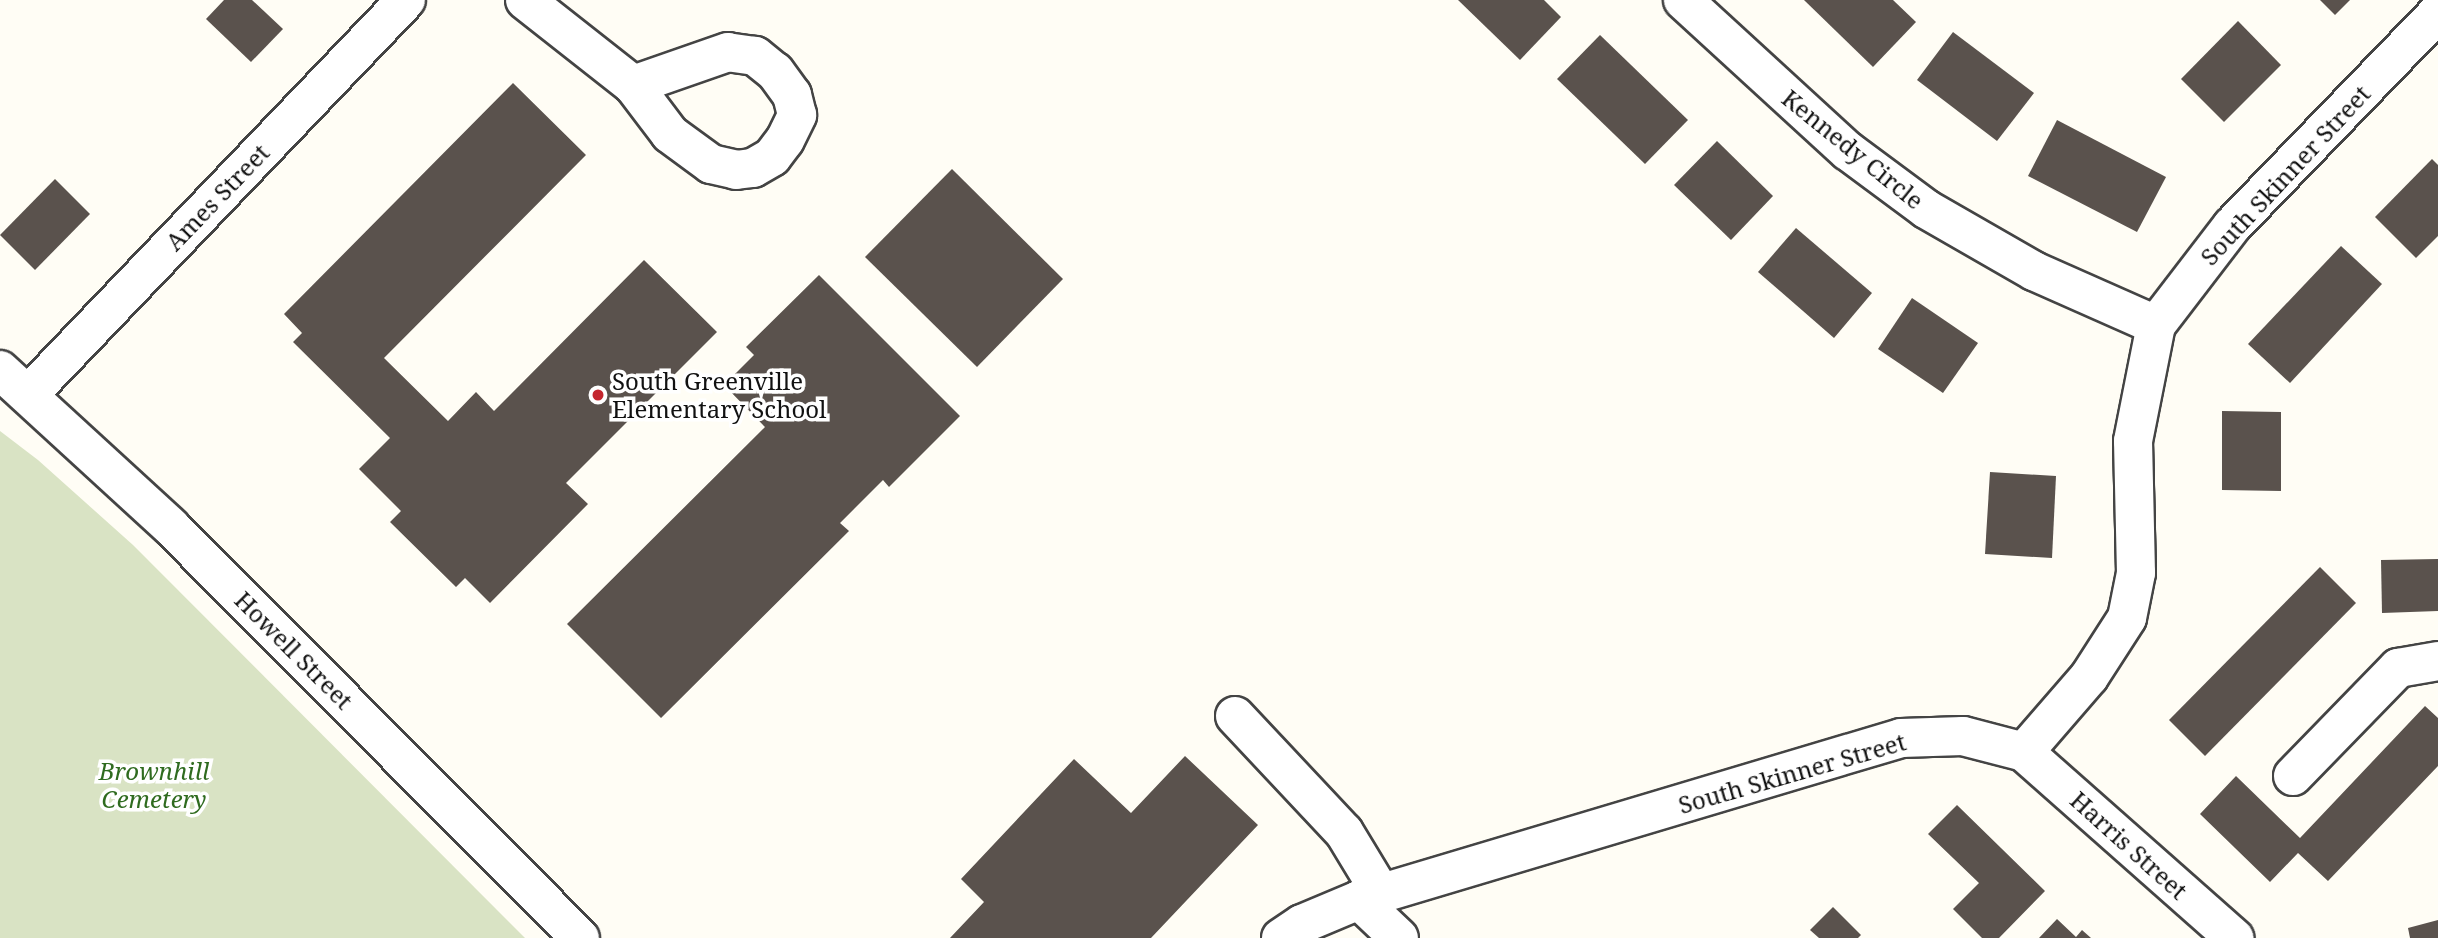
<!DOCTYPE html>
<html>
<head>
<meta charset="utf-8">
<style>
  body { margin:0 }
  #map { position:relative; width:2438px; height:938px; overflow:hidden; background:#fffdf5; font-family:"Noto Serif",serif }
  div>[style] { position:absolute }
  .cemetery>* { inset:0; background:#d9e3c4 }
  .building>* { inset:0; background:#5a524d }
  .roads { filter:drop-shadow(2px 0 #444) drop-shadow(-2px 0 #444) drop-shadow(0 2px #444) drop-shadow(0 -2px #444) }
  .minor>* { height:38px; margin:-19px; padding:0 19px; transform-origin:19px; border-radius:19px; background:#fff }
  .dots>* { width:19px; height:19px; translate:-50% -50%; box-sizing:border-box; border:4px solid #fff; border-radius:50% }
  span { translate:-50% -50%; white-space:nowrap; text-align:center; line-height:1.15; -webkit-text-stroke:7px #fff; paint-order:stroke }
  .street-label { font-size:24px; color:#111 }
  .poi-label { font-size:24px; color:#111 }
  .left { translate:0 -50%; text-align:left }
  .park-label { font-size:24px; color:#2f6b1f; font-style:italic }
</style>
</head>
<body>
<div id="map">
  <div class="cemetery">
    <i style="clip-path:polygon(0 431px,38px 460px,133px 545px,525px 938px,0 938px)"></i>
  </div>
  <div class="building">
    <i style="clip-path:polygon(224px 0,252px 0,283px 29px,251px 62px,206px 19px)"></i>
    <i style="clip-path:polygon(1458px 0,1544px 0,1561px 17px,1520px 60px)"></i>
    <i style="clip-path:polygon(1804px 0,1893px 0,1916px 22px,1873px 67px)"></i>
    <i style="clip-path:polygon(2320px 0,2350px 0,2335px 15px)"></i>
    <i style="clip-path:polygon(2238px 21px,2281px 65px,2224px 122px,2181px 79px)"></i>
    <i style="clip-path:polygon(1953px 32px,2034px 93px,1997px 141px,1917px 80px)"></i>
    <i style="clip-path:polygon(1600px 35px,1688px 120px,1645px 164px,1557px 79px)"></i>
    <i style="clip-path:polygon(513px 83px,586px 155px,384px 358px,448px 421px,476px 392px,494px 411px,644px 260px,717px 332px,566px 483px,588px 504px,490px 603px,465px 578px,456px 587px,390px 522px,401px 511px,359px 469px,390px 438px,293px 342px,302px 333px,284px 314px)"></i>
    <i style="clip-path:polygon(2057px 120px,2166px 177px,2137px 232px,2028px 176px)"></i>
    <i style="clip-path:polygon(1717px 141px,1773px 196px,1731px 240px,1674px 185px)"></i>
    <i style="clip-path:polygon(2432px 159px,2438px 165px,2438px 236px,2416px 258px,2375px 217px)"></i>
    <i style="clip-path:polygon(952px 169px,1063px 279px,977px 367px,865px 257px)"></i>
    <i style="clip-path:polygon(55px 179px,90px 214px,35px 270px,0 235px)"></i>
    <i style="clip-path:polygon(1796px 228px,1872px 293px,1834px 338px,1758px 272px)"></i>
    <i style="clip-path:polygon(2341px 246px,2382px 284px,2290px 383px,2248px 344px)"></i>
    <i style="clip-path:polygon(819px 275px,960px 416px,889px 487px,883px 480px,840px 523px,849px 531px,661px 718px,567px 624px,765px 427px,724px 385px,754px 355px,746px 347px)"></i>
    <i style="clip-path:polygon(1912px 298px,1978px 343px,1943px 393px,1878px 349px)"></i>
    <i style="clip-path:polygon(2222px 411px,2281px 412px,2281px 491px,2222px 490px)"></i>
    <i style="clip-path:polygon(1990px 472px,2056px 476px,2052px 558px,1985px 554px)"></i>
    <i style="clip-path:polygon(2438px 559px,2438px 611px,2382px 613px,2381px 560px)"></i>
    <i style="clip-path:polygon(2320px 567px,2356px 603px,2205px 756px,2169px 720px)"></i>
    <i style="clip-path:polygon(2425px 706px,2438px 718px,2438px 766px,2328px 881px,2298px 853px,2270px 882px,2200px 814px,2236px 776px,2300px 838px)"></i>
    <i style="clip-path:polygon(1185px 756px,1258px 825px,1151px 938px,950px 938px,984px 902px,961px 879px,1074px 759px,1131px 813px)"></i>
    <i style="clip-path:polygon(1957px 805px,2045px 891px,1999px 938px,1982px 938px,1953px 909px,1979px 883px,1928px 834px)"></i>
    <i style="clip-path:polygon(1833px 907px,1861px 935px,1858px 938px,1819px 938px,1810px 930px)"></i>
    <i style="clip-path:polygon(2057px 919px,2076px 937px,2082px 930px,2091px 938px,2039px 938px)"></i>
    <i style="clip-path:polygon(2438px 920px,2438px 938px,2410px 938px,2408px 928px)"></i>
  </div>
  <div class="roads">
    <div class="minor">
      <i style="left:525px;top:0;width:137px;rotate:38.2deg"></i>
      <i style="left:633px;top:85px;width:61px;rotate:52.9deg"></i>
      <i style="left:670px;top:134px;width:51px;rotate:36.2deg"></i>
      <i style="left:711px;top:164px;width:26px;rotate:13deg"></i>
      <i style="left:736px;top:170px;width:17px;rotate:-7deg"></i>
      <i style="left:753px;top:168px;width:22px;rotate:-30deg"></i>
      <i style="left:772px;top:157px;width:21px;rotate:-53deg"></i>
      <i style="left:785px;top:140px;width:28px;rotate:-64deg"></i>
      <i style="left:797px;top:115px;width:21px;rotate:-104deg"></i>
      <i style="left:792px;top:95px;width:29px;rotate:-126deg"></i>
      <i style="left:775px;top:72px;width:26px;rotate:-141deg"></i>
      <i style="left:755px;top:56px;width:27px;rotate:-172deg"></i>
      <i style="left:728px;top:52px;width:101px;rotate:160.8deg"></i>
      <i style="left:1683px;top:0;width:224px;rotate:42.5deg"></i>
      <i style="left:1848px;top:151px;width:97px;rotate:36.6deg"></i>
      <i style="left:1926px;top:209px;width:125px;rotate:29.9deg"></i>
      <i style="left:2034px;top:271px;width:133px;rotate:23.9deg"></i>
      <i style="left:0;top:370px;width:231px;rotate:42.5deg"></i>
      <i style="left:170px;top:526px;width:581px;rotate:45.14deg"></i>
      <i style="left:29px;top:394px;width:545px;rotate:-46.26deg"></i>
      <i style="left:1235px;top:716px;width:159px;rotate:46.8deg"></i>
      <i style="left:1344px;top:832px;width:71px;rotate:58.8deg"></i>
      <i style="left:2024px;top:752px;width:281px;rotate:41.5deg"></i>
      <i style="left:2293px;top:776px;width:151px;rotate:-45.8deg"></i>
      <i style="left:2398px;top:668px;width:41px;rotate:-9.9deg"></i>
      <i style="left:1359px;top:900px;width:55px;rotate:43.5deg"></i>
      <i style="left:1281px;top:938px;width:25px;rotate:-34deg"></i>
      <i style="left:1302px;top:924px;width:62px;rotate:-22.8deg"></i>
      <i style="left:1359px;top:900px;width:566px;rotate:-16.64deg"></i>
      <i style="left:1901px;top:738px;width:62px;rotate:-1.8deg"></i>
      <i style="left:1963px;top:736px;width:63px;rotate:14.7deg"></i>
      <i style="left:2024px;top:752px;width:99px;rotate:-49.1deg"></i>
      <i style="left:2089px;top:677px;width:70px;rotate:-57.2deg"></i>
      <i style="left:2127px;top:618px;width:46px;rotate:-78.7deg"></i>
      <i style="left:2136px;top:573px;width:132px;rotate:-91.3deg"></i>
      <i style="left:2133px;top:441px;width:118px;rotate:-78.8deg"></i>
      <i style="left:2156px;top:325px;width:125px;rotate:-52.5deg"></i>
      <i style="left:2232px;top:226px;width:296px;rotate:-46deg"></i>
    </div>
  </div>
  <div class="dots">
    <i style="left:598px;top:395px;background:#c4262e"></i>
  </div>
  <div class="street-label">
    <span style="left:1853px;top:149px;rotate:39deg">Kennedy Circle</span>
    <span style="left:2285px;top:175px;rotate:-47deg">South Skinner Street</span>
    <span style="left:217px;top:197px;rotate:-46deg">Ames Street</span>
    <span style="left:294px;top:650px;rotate:45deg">Howell Street</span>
    <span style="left:1792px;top:773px;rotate:-16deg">South Skinner Street</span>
    <span style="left:2129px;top:845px;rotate:42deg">Harris Street</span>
  </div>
  <div class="poi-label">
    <span class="left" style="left:612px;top:395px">South Greenville<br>Elementary School</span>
  </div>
  <div class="park-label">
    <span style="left:154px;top:785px">Brownhill<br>Cemetery</span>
  </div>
</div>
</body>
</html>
